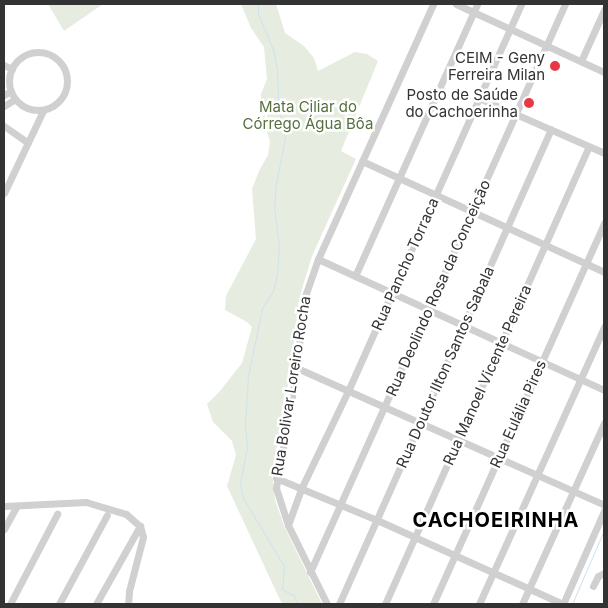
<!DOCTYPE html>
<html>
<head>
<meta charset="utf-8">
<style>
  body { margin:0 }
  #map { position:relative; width:608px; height:608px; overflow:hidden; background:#fff; font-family:Inter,sans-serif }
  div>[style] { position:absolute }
  .green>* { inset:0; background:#e6ecdf }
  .stream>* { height:1px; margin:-0.5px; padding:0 0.5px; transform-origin:0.5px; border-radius:0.5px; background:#cfe2ee }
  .minor>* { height:7px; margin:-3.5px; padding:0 3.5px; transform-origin:3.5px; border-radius:3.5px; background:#d0d0d0 }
  .minor>.ring { margin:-3.5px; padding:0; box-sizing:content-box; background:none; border:7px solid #d0d0d0; border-radius:50% }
  .dots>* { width:14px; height:14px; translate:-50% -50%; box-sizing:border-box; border:2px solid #fff; border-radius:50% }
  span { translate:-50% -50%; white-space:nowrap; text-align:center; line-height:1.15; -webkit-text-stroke:5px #fff; paint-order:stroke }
  .poi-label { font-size:15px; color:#333 }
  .right { translate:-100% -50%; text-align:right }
  .park-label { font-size:15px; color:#56703f }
  .street-label { font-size:15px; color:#333 }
  .district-label { font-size:20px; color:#000; font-weight:700; letter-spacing:1px }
  .frame { position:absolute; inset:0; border:5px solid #333; pointer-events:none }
</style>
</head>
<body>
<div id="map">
  <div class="green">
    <i style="clip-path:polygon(48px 4px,103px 4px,64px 31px)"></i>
    <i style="clip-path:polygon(241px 4px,276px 4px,285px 33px,304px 46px,314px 58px,318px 71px,355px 52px,367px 54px,378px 61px,341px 151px,356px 159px,312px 256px,299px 299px,291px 367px,272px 473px,275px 500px,284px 526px,322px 604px,282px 604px,227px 486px,236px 455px,232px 441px,213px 422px,207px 404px,220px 391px,242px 363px,252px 327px,247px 322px,225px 310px,226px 296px,256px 239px,252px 189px,259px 171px,268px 155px,270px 141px,261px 114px,261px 94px,267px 79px,264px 47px,251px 28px)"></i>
  </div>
  <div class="stream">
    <i style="left:258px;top:4px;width:10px;rotate:90deg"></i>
    <i style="left:258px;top:14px;width:38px;rotate:67deg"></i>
    <i style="left:273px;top:49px;width:21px;rotate:79deg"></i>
    <i style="left:277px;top:70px;width:37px;rotate:88deg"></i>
    <i style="left:278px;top:107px;width:31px;rotate:77deg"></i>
    <i style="left:285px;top:137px;width:48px;rotate:100.8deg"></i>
    <i style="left:276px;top:184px;width:22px;rotate:95deg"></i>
    <i style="left:274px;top:206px;width:39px;rotate:83deg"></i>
    <i style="left:279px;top:245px;width:29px;rotate:94deg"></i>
    <i style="left:277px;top:274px;width:17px;rotate:103deg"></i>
    <i style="left:273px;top:291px;width:20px;rotate:123deg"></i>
    <i style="left:262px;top:308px;width:69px;rotate:101.6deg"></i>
    <i style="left:248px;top:376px;width:48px;rotate:93.6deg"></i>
    <i style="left:245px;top:424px;width:23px;rotate:85deg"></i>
    <i style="left:247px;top:447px;width:37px;rotate:101deg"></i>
    <i style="left:240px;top:483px;width:15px;rotate:79deg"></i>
    <i style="left:243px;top:498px;width:79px;rotate:58.9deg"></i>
    <i style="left:284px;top:566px;width:23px;rotate:95deg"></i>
    <i style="left:282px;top:589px;width:14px;rotate:30deg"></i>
    <i style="left:294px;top:596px;width:9px;rotate:69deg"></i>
    <i style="left:572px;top:604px;width:81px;rotate:-66.6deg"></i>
  </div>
  <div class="minor">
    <i style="left:456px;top:4px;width:163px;rotate:24.7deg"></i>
    <i class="ring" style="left:9px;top:52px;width:51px;height:51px"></i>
    <i style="left:581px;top:61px;width:56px;rotate:-65.7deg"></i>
    <i style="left:4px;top:65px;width:9px;rotate:27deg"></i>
    <i style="left:4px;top:95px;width:8px;rotate:-30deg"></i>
    <i style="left:479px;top:98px;width:137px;rotate:23.7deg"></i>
    <i style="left:4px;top:106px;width:13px;rotate:-32deg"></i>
    <i style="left:4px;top:126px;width:29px;rotate:35deg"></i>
    <i style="left:362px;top:161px;width:266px;rotate:24.6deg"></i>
    <i style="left:4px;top:193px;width:91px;rotate:-64.6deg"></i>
    <i style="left:318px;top:259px;width:315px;rotate:24.6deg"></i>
    <i style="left:355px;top:276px;width:298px;rotate:-65.8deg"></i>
    <i style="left:297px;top:368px;width:336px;rotate:24deg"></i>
    <i style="left:276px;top:478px;width:109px;rotate:22.6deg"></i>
    <i style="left:377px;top:520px;width:204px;rotate:24.3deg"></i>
    <i style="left:4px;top:506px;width:82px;rotate:-2.8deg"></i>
    <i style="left:86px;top:502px;width:42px;rotate:16.7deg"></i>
    <i style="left:126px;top:514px;width:18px;rotate:41deg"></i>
    <i style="left:140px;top:526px;width:11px;rotate:75deg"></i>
    <i style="left:143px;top:537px;width:56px;rotate:104.5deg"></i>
    <i style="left:129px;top:591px;width:13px;rotate:94deg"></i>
    <i style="left:288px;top:525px;width:38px;rotate:-70deg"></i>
    <i style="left:301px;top:489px;width:109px;rotate:-64.4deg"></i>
    <i style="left:348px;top:391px;width:424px;rotate:-65.9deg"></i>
    <i style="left:4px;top:529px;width:25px;rotate:-61deg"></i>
    <i style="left:310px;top:572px;width:623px;rotate:-65.82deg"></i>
    <i style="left:593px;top:586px;width:11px;rotate:-63deg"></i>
    <i style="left:598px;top:576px;width:7px;rotate:-27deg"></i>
    <i style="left:10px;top:604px;width:102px;rotate:-62.4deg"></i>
    <i style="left:59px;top:604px;width:101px;rotate:-61.7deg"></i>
    <i style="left:96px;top:604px;width:90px;rotate:-60.6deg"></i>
    <i style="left:327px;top:604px;width:88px;rotate:-116.3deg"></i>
    <i style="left:288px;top:525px;width:39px;rotate:-108deg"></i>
    <i style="left:276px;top:488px;width:122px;rotate:-80.1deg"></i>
    <i style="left:297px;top:368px;width:66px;rotate:-84.8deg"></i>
    <i style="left:303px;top:302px;width:46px;rotate:-70.8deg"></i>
    <i style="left:318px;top:259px;width:280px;rotate:-65.7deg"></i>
    <i style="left:339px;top:604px;width:520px;rotate:-65.95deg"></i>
    <i style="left:385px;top:604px;width:501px;rotate:-65.99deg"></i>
    <i style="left:433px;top:604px;width:418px;rotate:-65.8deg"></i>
    <i style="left:479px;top:604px;width:304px;rotate:-65.7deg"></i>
    <i style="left:522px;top:604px;width:199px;rotate:-65.6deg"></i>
    <i style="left:563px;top:604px;width:102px;rotate:-66.2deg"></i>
  </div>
  <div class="dots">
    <i style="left:555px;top:66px;background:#e63946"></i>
    <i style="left:529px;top:103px;background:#e63946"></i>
  </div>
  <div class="poi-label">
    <span class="right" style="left:545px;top:66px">CEIM - Geny<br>Ferreira Milan</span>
    <span class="right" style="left:518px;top:103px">Posto de Saúde<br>do Cachoerinha</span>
  </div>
  <div class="park-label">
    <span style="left:308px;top:115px">Mata Ciliar do<br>Córrego Água Bôa</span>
  </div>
  <div class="street-label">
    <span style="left:405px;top:264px;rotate:-66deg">Rua Pancho Torraca</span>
    <span style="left:438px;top:288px;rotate:-66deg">Rua Deolindo Rosa da Conceição</span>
    <span style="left:445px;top:367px;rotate:-66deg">Rua Doutor Ilton Santos Sabala</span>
    <span style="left:487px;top:375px;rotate:-66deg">Rua Manoel Vicente Pereira</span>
    <span style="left:291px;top:386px;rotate:-81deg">Rua Bolivar Loreiro Rocha</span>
    <span style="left:518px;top:414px;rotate:-66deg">Rua Eulália Pires</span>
  </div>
  <div class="district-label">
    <span style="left:496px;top:520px">CACHOEIRINHA</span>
  </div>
  <div class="frame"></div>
</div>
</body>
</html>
